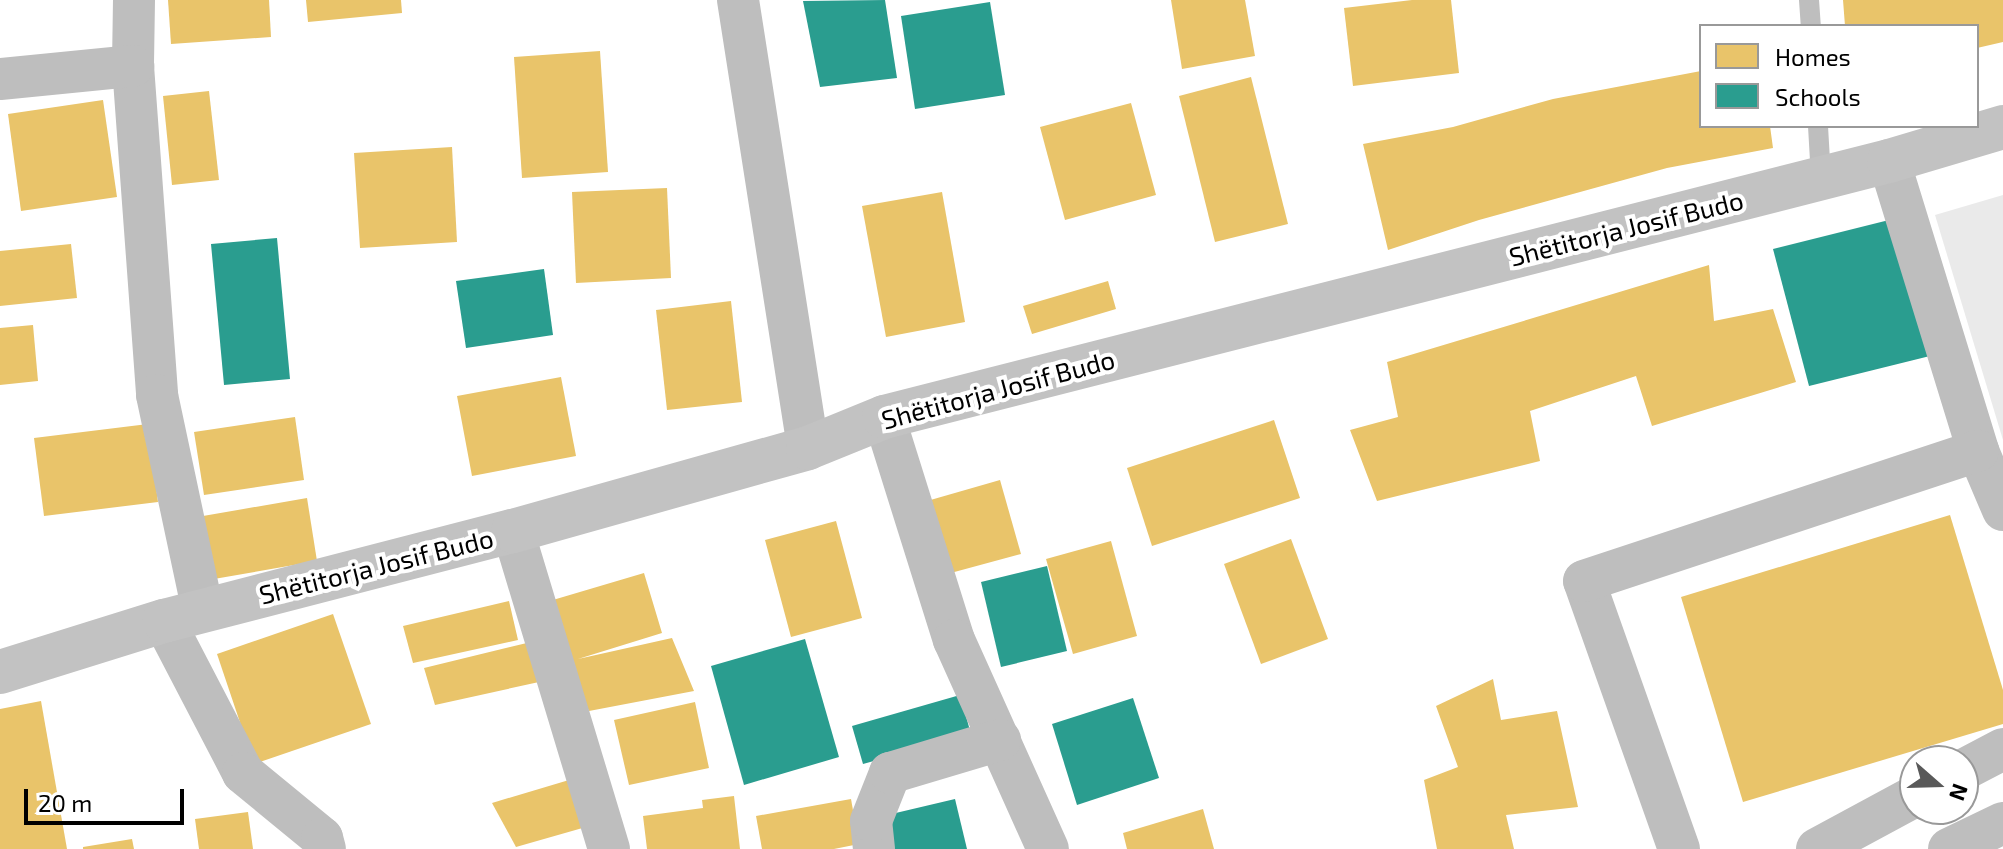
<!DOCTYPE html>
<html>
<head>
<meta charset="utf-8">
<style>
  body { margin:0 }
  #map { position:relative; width:2003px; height:849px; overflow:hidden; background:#fff; font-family:"Exo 2",sans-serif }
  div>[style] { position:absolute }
  .green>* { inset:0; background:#eaeaea }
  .homes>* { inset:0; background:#e9c46a }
  .schools>* { inset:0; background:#2a9d8f }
  .service>* { height:20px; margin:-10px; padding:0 10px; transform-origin:10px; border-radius:10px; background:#bebebe }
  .minor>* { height:42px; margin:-21px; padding:0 21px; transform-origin:21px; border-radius:21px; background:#bebebe }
  .secondary>* { height:44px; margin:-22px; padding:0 22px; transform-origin:22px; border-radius:22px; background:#c2c2c2 }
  span { translate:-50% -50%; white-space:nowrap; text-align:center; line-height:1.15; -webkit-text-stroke:8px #fff; paint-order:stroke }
  .street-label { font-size:26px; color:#000 }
  .legend { position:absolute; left:1699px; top:24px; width:280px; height:104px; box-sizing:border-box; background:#fff; border:2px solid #999; margin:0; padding:10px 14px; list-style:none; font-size:24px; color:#000 }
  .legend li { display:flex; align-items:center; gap:16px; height:40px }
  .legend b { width:40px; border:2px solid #999 }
  .north { position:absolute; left:1899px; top:745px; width:80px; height:80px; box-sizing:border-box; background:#fff; border:2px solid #999; border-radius:50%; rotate:110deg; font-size:22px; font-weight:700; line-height:32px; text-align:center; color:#000 }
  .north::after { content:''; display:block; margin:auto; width:28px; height:36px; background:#595959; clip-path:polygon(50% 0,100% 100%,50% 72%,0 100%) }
  .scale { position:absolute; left:24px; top:789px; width:160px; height:36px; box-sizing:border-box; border:4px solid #000; border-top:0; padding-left:10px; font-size:24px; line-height:28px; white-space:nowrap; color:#000; -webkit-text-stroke:6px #fff; paint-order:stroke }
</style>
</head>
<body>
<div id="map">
  <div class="green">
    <i style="clip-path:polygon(2003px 195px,2003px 440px,1935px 215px)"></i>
  </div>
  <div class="homes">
    <i style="clip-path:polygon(168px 0,269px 0,271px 37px,171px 44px)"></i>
    <i style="clip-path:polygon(306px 0,401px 0,402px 13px,308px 22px)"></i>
    <i style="clip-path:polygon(1171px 0,1245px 0,1255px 56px,1182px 69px)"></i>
    <i style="clip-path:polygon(1412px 0,1451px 0,1459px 73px,1353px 86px,1344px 8px)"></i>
    <i style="clip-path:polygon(1843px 0,2003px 0,2003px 42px,1977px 48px,1977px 26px,1845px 26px)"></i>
    <i style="clip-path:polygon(600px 51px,608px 172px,522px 178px,514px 57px)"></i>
    <i style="clip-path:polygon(1701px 71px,1701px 126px,1770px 126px,1773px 148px,1667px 168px,1479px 220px,1388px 250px,1363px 144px,1453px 127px,1553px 99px)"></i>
    <i style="clip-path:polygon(1251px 77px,1288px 224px,1215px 242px,1179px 96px)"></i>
    <i style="clip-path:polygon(209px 91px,219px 180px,172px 185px,163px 96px)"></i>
    <i style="clip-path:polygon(103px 100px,117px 197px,21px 211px,8px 114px)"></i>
    <i style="clip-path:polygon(1131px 103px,1156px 195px,1065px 220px,1040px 127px)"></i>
    <i style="clip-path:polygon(452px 147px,457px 242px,360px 248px,354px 153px)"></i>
    <i style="clip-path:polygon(667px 188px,671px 278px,576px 283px,572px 192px)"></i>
    <i style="clip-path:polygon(942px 192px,965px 322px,886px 337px,862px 206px)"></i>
    <i style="clip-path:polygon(71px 244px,77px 298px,0 306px,0 251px)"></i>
    <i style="clip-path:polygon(1709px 265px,1714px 321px,1773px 309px,1796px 382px,1652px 426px,1636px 376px,1530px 411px,1540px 461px,1377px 501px,1350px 430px,1398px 417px,1387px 362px)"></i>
    <i style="clip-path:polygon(1108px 281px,1116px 309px,1032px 334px,1023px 306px)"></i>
    <i style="clip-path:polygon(731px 301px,742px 402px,667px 410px,656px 310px)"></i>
    <i style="clip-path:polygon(33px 325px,38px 381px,0 385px,0 328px)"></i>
    <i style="clip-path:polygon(561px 377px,576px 456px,472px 476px,457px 396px)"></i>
    <i style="clip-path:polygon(295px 417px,304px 480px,204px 495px,194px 432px)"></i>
    <i style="clip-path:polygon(1274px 420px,1300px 498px,1152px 546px,1127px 468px)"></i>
    <i style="clip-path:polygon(148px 424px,158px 502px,44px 516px,34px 438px)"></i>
    <i style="clip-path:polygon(1000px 480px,1021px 554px,947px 574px,927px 501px)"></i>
    <i style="clip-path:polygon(307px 498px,317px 561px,214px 579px,203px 516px)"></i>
    <i style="clip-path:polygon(1950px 515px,2003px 690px,2003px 724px,1743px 802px,1681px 597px)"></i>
    <i style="clip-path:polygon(836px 521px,862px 618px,791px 637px,765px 540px)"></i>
    <i style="clip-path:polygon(1291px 539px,1328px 639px,1261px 664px,1224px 564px)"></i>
    <i style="clip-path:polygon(1111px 541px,1137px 636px,1073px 654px,1046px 559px)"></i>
    <i style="clip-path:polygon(644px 573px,662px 633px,578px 659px,672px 638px,694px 691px,589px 711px,536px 605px)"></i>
    <i style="clip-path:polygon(509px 601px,518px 640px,413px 663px,403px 626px)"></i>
    <i style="clip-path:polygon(333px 614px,371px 724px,254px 764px,217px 654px)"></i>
    <i style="clip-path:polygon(531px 642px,539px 682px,435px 705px,424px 668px)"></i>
    <i style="clip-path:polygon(1493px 679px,1501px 720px,1557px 711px,1578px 807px,1506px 815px,1514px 849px,1437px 849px,1424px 780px,1458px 767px,1436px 706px)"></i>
    <i style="clip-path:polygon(41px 701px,67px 849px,0 849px,0 709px)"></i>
    <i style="clip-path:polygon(695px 702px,709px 768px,629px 785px,614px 720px)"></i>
    <i style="clip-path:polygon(569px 780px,586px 827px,516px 847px,492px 803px)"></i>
    <i style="clip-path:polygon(734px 796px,740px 849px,647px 849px,643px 816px,703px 808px,702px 800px)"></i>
    <i style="clip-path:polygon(851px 799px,859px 844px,834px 849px,762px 849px,756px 816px)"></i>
    <i style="clip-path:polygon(1203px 809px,1214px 849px,1127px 849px,1123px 833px)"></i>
    <i style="clip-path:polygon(248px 812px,253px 849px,199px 849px,195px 819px)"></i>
    <i style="clip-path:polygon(132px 839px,134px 849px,83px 849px,83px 847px)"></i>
  </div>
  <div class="schools">
    <i style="clip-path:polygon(885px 0,897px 78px,820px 87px,803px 1px)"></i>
    <i style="clip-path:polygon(990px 2px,1005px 95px,915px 109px,901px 16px)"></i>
    <i style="clip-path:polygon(1901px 217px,1938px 354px,1809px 386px,1773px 249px)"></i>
    <i style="clip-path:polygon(277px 238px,290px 379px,224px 385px,211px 244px)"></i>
    <i style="clip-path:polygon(544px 269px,553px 335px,466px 348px,456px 281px)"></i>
    <i style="clip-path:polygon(1047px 566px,1067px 651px,1001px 667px,981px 582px)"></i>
    <i style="clip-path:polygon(805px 639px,839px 757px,744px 785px,711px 666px)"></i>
    <i style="clip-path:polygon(960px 695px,971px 734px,863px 764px,852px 726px)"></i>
    <i style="clip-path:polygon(1133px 698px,1159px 778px,1077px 805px,1052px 724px)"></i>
    <i style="clip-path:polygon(955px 799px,967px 849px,891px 849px,883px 816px)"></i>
  </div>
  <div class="service">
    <i style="left:1809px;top:0;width:26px;rotate:86deg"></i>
    <i style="left:1818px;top:126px;width:52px;rotate:86.7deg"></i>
  </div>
  <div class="minor">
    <i style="left:134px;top:0;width:66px;rotate:90.9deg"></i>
    <i style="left:133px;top:66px;width:330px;rotate:85.8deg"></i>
    <i style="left:157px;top:395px;width:221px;rotate:78deg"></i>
    <i style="left:738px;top:0;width:453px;rotate:81.1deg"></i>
    <i style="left:0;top:79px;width:134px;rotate:-5.6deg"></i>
    <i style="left:1889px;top:161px;width:303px;rotate:72.9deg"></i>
    <i style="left:1978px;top:451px;width:64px;rotate:67deg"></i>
    <i style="left:884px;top:417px;width:234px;rotate:72.6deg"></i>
    <i style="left:954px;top:640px;width:229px;rotate:65.8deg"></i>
    <i style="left:513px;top:531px;width:332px;rotate:73.2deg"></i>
    <i style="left:164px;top:621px;width:171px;rotate:62.5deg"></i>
    <i style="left:243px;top:773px;width:102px;rotate:39.4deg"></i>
    <i style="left:322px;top:838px;width:11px;rotate:75deg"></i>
    <i style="left:1963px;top:770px;width:45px;rotate:-27.7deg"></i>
    <i style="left:874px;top:849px;width:28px;rotate:-96deg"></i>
    <i style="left:871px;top:821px;width:52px;rotate:-68.4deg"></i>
    <i style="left:890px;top:773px;width:115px;rotate:-16.7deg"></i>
    <i style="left:1679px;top:849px;width:284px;rotate:-109.5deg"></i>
    <i style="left:1584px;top:581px;width:415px;rotate:-18.3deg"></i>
    <i style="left:1817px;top:849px;width:111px;rotate:-28.4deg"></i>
    <i style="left:1949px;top:849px;width:60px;rotate:-25.7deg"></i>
  </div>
  <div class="secondary">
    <i style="left:0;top:672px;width:172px;rotate:-17.3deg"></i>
    <i style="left:164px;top:621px;width:360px;rotate:-14.5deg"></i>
    <i style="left:513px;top:531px;width:306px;rotate:-15.7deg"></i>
    <i style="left:808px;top:448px;width:82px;rotate:-22.2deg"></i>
    <i style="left:884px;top:417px;width:1037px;rotate:-14.29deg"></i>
    <i style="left:1889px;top:161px;width:119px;rotate:-16.6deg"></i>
  </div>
  <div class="street-label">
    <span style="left:1626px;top:228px;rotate:-14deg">Shëtitorja Josif Budo</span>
    <span style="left:998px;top:389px;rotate:-15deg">Shëtitorja Josif Budo</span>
    <span style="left:376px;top:566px;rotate:-14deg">Shëtitorja Josif Budo</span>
  </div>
  <ul class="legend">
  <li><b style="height:22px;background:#e9c46a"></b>Homes</li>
  <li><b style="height:22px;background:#2a9d8f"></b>Schools</li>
  </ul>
  <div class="north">N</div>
  <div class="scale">20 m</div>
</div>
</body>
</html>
